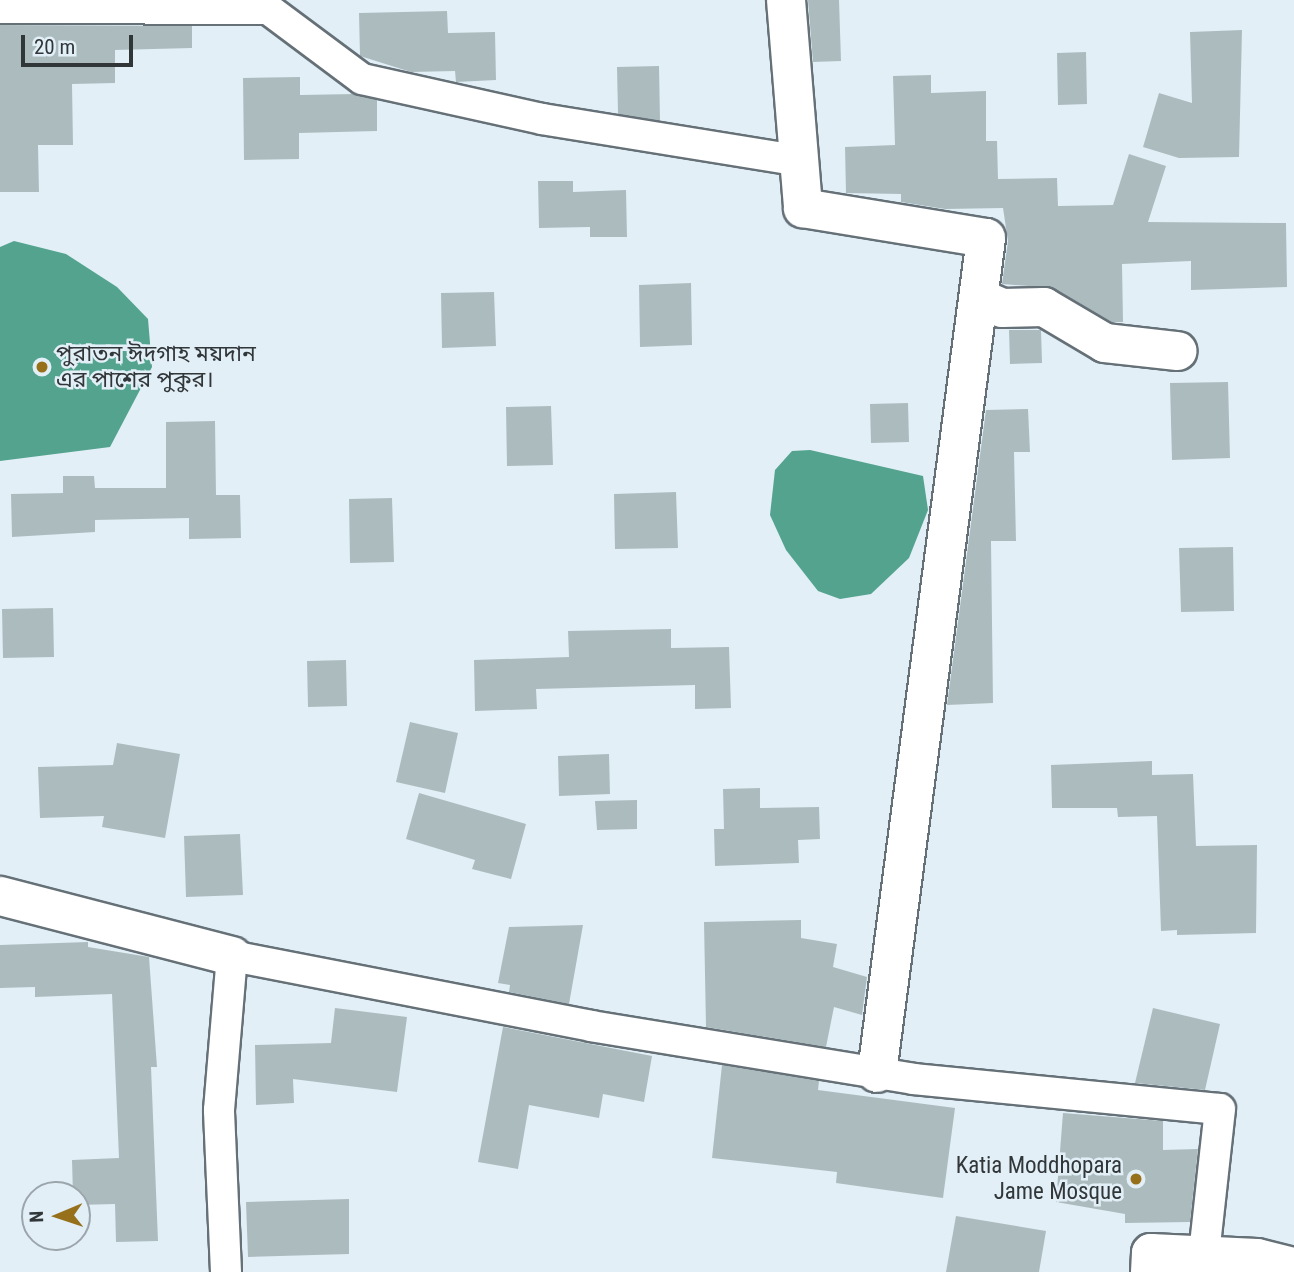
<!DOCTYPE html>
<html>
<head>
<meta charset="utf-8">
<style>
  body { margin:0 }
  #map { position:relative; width:1294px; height:1272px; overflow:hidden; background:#e2eff7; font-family:"Roboto Condensed","Noto Sans Bengali",sans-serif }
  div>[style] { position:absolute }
  .water>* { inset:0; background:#53a38e }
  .building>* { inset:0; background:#acbcbe }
  .roads { filter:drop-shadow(2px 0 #657077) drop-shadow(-2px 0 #657077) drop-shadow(0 2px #657077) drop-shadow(0 -2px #657077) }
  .street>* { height:30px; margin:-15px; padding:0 15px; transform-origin:15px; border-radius:15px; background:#fff }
  .secondary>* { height:38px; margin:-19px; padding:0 19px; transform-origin:19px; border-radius:19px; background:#fff }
  .dots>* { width:19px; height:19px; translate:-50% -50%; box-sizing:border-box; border:4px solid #e2eff7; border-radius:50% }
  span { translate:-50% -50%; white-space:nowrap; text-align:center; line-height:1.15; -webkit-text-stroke:5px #e2eff7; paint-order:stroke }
  .poi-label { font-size:23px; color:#313639 }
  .left { translate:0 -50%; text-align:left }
  .right { translate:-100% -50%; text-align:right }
  .north { position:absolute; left:21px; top:1181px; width:70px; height:70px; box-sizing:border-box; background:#e2eff7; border:2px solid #9ba5ab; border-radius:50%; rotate:268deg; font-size:19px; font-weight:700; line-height:28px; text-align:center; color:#313639 }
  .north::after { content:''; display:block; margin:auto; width:24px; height:32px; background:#97701b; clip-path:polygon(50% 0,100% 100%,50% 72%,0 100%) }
  .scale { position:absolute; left:21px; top:35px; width:112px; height:32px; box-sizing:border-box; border:4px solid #313639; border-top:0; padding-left:9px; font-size:21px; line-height:24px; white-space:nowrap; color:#313639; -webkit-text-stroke:5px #e2eff7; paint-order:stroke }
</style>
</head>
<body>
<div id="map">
  <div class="water">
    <i style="clip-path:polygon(14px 241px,66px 254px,117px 287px,148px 319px,152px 367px,110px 447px,0 461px,0 247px)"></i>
    <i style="clip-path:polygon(810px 450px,923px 476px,928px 510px,909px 558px,871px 594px,840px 599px,818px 591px,786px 550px,770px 515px,775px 470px,792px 451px)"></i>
  </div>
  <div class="building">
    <i style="clip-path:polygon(808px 0,839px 0,841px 61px,813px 62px)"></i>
    <i style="clip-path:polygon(447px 11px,448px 33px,495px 32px,496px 80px,456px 82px,455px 71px,411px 72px,360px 56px,359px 13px)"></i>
    <i style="clip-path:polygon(0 25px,192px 26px,192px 48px,115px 50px,115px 83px,72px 84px,73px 145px,38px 145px,39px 192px,0 192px)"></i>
    <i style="clip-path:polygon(1242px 30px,1239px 157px,1179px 158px,1143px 147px,1159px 93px,1192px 103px,1190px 32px)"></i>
    <i style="clip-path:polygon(1086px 52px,1087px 104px,1058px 105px,1057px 53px)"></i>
    <i style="clip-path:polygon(659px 66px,660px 121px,618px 114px,617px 67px)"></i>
    <i style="clip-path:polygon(931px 75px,931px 93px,986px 91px,986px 141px,997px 141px,998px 179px,1057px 178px,1058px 206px,1113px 205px,1129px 154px,1166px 166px,1148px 222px,1286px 223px,1287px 287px,1191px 290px,1191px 261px,1122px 264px,1123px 322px,1112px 322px,1054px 288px,1002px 284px,1008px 241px,1003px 208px,945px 209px,901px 202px,901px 194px,846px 193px,845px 147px,895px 145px,893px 76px)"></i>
    <i style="clip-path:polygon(300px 77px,300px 95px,355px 94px,377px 100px,377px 131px,299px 133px,299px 159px,244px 160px,243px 78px)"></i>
    <i style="clip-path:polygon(538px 181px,573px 181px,573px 192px,626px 190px,627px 237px,590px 237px,590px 227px,539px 228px)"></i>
    <i style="clip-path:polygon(691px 283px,692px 345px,640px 347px,639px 285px)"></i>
    <i style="clip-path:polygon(494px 292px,496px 346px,442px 348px,441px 293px)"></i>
    <i style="clip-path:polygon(1009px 330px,1041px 330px,1042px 363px,1010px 364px)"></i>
    <i style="clip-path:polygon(1228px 382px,1230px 458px,1172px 460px,1170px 383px)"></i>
    <i style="clip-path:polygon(908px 403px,909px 442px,871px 443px,870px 404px)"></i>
    <i style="clip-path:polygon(551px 406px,553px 465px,507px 466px,506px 407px)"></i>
    <i style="clip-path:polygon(1028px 409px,1030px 452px,1014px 452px,1016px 541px,991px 541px,993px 703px,947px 705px,986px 410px)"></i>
    <i style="clip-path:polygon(215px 421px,216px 495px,240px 495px,241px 538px,189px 539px,189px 518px,95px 520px,95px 532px,12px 537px,11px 494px,63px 493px,63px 476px,94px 476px,95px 488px,166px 488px,166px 422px)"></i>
    <i style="clip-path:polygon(676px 492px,678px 548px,615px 549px,614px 494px)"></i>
    <i style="clip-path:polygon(392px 498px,394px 562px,350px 563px,349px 499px)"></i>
    <i style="clip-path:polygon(1233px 547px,1234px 611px,1181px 612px,1179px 548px)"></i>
    <i style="clip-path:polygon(53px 608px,54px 657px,3px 658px,2px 609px)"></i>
    <i style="clip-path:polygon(671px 629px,671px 648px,729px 647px,731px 708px,695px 709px,695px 685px,536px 689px,537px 709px,475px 711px,474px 660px,569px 657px,568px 631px)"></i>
    <i style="clip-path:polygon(346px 660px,347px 706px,308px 707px,307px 661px)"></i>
    <i style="clip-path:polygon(410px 722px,458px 733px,445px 793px,396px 782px)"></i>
    <i style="clip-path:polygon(117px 743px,180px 754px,165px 838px,102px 827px,104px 816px,40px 818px,38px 767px,113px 765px)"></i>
    <i style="clip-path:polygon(609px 754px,610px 794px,559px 796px,558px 756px)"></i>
    <i style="clip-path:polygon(1152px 761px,1152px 775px,1193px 774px,1196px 846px,1257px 845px,1256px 933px,1177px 935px,1177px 930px,1161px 931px,1157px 816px,1118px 817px,1117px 808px,1052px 808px,1051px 765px)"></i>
    <i style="clip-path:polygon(760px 788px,760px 808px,819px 807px,820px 839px,798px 840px,799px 863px,715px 866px,714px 829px,724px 829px,723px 789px)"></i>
    <i style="clip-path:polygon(419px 793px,526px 824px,511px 879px,472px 869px,475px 860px,406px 839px)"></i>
    <i style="clip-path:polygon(637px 800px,637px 829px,597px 830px,595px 801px)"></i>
    <i style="clip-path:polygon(240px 834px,243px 895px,186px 897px,184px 836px)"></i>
    <i style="clip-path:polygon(801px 920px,801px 938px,837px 944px,833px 967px,867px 977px,862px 1015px,834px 1007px,826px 1047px,706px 1027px,704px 922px)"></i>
    <i style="clip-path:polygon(583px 925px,569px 1004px,509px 992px,510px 985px,498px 983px,509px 927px)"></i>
    <i style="clip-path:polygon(88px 942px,88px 947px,149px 957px,157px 1067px,151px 1067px,158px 1241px,116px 1242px,115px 1204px,77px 1205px,73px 1195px,72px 1160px,119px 1158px,112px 994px,35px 997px,35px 987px,0 988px,0 945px)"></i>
    <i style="clip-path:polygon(335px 1008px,407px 1017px,397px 1092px,293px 1079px,294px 1103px,256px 1105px,255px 1045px,331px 1043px)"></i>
    <i style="clip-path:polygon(1153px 1008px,1220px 1024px,1205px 1090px,1135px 1083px)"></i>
    <i style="clip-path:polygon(503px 1027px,652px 1056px,644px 1102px,603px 1094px,599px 1118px,529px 1105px,518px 1169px,478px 1162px)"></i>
    <i style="clip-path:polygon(722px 1065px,819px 1081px,818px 1090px,955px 1108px,943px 1198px,836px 1183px,837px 1172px,712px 1158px)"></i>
    <i style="clip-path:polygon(1063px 1113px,1163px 1121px,1163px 1150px,1198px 1149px,1190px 1222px,1125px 1223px,1125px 1214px,1056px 1202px)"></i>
    <i style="clip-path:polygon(349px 1199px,349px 1254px,248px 1257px,246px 1202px)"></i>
    <i style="clip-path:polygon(956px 1216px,1046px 1231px,1039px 1272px,946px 1272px)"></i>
  </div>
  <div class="roads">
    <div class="street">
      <i style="left:0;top:8px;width:268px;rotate:0.2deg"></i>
      <i style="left:268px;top:9px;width:117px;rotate:36.7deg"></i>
      <i style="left:362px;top:79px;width:184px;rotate:12.5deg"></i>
      <i style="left:542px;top:119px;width:261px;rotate:9.2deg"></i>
      <i style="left:226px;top:1272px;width:162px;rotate:-92.5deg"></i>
      <i style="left:219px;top:1110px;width:155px;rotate:-85.2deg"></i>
      <i style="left:232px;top:956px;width:366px;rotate:11deg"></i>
      <i style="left:591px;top:1026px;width:326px;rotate:9.3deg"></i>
      <i style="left:913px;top:1079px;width:308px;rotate:5.6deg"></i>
      <i style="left:1220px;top:1109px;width:147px;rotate:96.3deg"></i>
    </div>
    <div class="secondary">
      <i style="left:786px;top:0;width:209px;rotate:85.3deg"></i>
      <i style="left:803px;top:208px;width:185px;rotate:9.3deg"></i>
      <i style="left:986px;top:238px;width:842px;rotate:97.44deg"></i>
      <i style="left:980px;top:298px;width:24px;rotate:24deg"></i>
      <i style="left:1002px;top:308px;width:42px;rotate:-1.4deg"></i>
      <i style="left:1044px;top:307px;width:71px;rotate:30.5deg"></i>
      <i style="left:1105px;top:343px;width:73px;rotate:6.3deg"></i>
      <i style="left:0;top:896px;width:240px;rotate:14.5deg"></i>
      <i style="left:1150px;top:1272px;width:19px;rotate:-87deg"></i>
      <i style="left:1151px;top:1253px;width:106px;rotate:2.7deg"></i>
      <i style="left:1257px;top:1258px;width:38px;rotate:14deg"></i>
    </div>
  </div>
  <div class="dots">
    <i style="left:42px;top:367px;background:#97701b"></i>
    <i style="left:1136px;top:1179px;background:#97701b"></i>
  </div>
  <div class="poi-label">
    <span class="left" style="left:56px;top:367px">পুরাতন ঈদগাহ ময়দান<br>এর পাশের পুকুর।</span>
    <span class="right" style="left:1122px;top:1179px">Katia Moddhopara<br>Jame Mosque</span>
  </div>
  <div class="north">N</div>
  <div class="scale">20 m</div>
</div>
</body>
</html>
